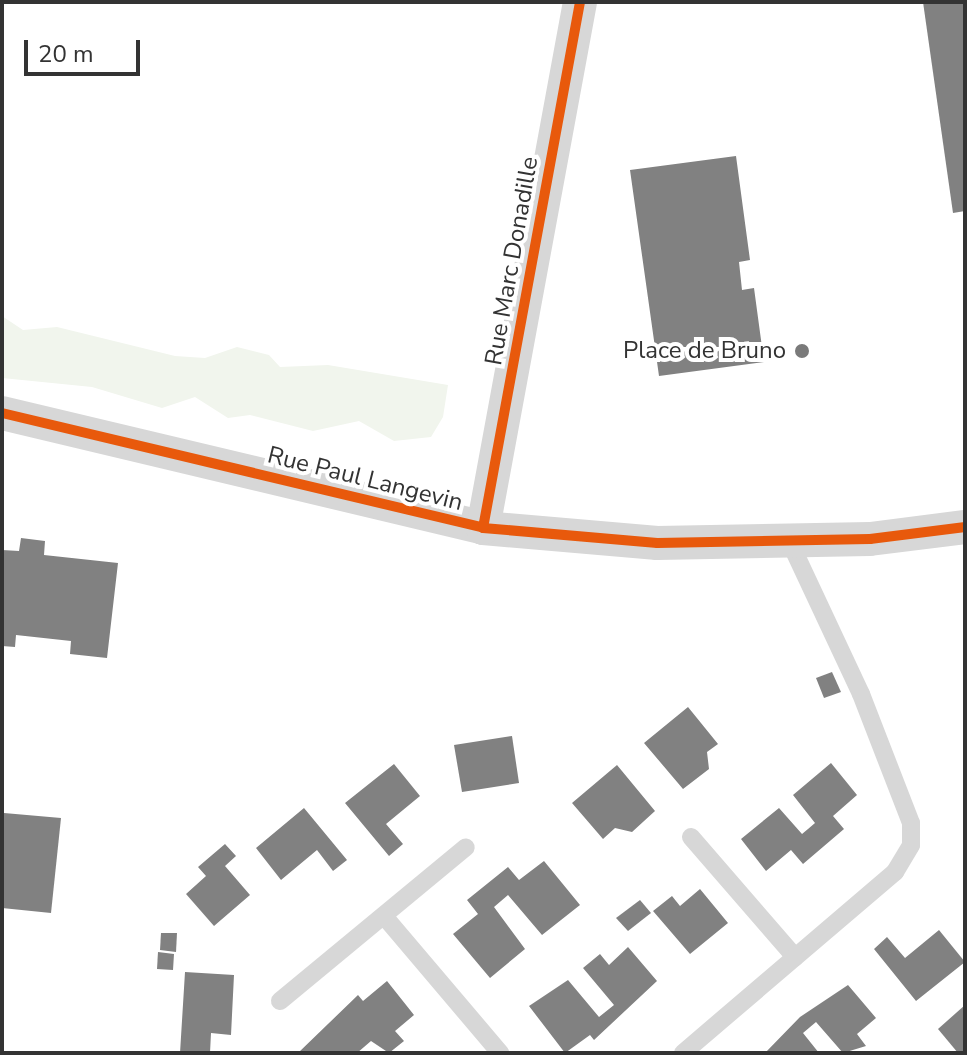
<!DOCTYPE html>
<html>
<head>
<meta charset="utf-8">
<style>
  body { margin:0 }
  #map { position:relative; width:967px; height:1055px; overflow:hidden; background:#fff; font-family:"Nunito Sans",sans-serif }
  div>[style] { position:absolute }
  .green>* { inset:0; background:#f1f5ed }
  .building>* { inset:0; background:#818181 }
  .lane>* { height:18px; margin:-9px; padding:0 9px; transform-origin:9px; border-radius:9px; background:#d7d7d7 }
  .street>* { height:34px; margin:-17px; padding:0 17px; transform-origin:17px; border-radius:17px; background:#d7d7d7 }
  .cycleway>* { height:10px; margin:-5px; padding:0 5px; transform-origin:5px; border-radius:5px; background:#e8590c }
  .dots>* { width:22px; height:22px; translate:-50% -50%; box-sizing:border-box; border:4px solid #fff; border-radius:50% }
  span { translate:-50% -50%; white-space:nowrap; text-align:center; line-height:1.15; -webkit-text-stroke:8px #fff; paint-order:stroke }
  .street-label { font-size:24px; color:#333 }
  .poi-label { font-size:24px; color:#333 }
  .right { translate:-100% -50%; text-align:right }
  .frame { position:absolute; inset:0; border:4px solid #333; pointer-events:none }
  .scale { position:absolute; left:24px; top:40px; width:116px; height:36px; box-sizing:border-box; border:4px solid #333; border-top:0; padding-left:10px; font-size:24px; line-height:28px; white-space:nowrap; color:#333; -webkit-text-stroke:6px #fff; paint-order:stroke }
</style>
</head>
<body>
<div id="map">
  <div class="green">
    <i style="clip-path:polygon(2px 316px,23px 330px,57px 327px,175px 356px,205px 358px,237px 347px,269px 355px,280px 367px,328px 365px,448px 385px,443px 417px,431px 437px,394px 441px,359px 421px,313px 431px,250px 415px,228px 418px,195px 397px,162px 408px,92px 387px,2px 378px)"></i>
  </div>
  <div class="building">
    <i style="clip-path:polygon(923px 2px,965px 2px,965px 211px,953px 213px)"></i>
    <i style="clip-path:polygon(736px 156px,750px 260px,739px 262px,742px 290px,754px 288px,764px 362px,659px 376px,630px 170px)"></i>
    <i style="clip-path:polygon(21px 538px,45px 541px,44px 555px,118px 563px,107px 658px,70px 654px,71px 641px,16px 635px,15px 647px,2px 646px,2px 550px,19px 551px)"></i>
    <i style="clip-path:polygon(832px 672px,841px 692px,824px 698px,816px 678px)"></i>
    <i style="clip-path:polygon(688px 707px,718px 744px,707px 752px,709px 769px,683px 789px,644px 743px)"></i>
    <i style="clip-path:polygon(512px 736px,519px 783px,462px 792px,454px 745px)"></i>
    <i style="clip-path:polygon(831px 763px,857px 795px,833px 816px,844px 829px,803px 864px,791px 850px,766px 871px,741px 839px,779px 808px,802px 834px,808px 829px,815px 823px,793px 795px)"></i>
    <i style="clip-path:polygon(394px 764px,420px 796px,386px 824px,403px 844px,389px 856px,345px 803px)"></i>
    <i style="clip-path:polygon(617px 765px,655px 811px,632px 832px,615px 828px,603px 839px,572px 803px)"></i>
    <i style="clip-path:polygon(304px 808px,347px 860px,333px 871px,317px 850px,281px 880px,256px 848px)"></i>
    <i style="clip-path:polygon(4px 813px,61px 818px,51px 913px,2px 908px)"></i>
    <i style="clip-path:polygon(225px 844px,236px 856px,225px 866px,250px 895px,214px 926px,186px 894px,206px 876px,198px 867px)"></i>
    <i style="clip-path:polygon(544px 861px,580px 905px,542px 935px,508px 895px,494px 907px,525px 949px,490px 978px,453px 934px,478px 914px,467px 900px,508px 867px,519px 880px)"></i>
    <i style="clip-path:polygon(700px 889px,728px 923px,690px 954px,653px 911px,672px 896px,680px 906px)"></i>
    <i style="clip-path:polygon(640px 900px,651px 913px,628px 931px,616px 918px)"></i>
    <i style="clip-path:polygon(939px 930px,965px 962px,916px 1001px,874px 949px,887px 937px,905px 958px)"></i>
    <i style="clip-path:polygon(161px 933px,177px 933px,176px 952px,160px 950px)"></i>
    <i style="clip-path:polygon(628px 947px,657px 981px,594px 1040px,590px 1035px,565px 1053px,529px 1006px,568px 980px,599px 1017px,614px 1005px,583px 968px,600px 954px,609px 965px)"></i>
    <i style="clip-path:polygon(158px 952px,174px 954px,173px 970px,157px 969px)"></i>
    <i style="clip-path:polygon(185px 972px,234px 975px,231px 1035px,211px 1033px,210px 1053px,180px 1053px)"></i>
    <i style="clip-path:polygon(387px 981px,414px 1015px,395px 1031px,404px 1041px,389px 1053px,371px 1041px,357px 1053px,298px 1053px,358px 995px,363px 1001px)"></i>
    <i style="clip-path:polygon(848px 985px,876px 1018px,857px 1034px,866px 1046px,843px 1053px,816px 1022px,803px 1033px,819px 1053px,765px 1053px,800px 1017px)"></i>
    <i style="clip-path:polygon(965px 1005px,965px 1053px,958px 1053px,938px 1029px)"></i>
  </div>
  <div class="lane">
    <i style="left:691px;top:837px;width:159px;rotate:49.1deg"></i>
    <i style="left:384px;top:916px;width:180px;rotate:49.7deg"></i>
    <i style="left:280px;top:1001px;width:241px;rotate:-39.6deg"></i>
    <i style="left:683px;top:1053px;width:279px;rotate:-40.5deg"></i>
    <i style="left:895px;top:872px;width:31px;rotate:-59deg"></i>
    <i style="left:911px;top:845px;width:22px;rotate:-90deg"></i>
    <i style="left:911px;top:823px;width:138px;rotate:-111.2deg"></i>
    <i style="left:861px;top:694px;width:170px;rotate:-115.1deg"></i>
  </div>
  <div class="street">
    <i style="left:2px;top:413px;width:495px;rotate:13.4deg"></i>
    <i style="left:483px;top:528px;width:175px;rotate:4.9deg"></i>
    <i style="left:657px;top:543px;width:213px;rotate:-1.1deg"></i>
    <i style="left:870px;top:539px;width:96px;rotate:-7.2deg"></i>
    <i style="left:483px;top:528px;width:535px;rotate:-79.55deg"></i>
  </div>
  <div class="cycleway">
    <i style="left:2px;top:413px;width:495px;rotate:13.4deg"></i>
    <i style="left:483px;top:528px;width:175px;rotate:4.9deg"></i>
    <i style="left:657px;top:543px;width:213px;rotate:-1.1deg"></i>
    <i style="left:870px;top:539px;width:96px;rotate:-7.2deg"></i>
    <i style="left:483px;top:528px;width:535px;rotate:-79.55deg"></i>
  </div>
  <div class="dots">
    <i style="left:802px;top:351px;background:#7a7a7a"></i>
  </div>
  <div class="street-label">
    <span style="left:512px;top:261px;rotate:-80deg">Rue Marc Donadille</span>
    <span style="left:365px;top:479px;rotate:14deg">Rue Paul Langevin</span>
  </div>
  <div class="poi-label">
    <span class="right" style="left:786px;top:351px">Place de Bruno</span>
  </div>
  <div class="frame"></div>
  <div class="scale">20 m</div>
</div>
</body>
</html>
